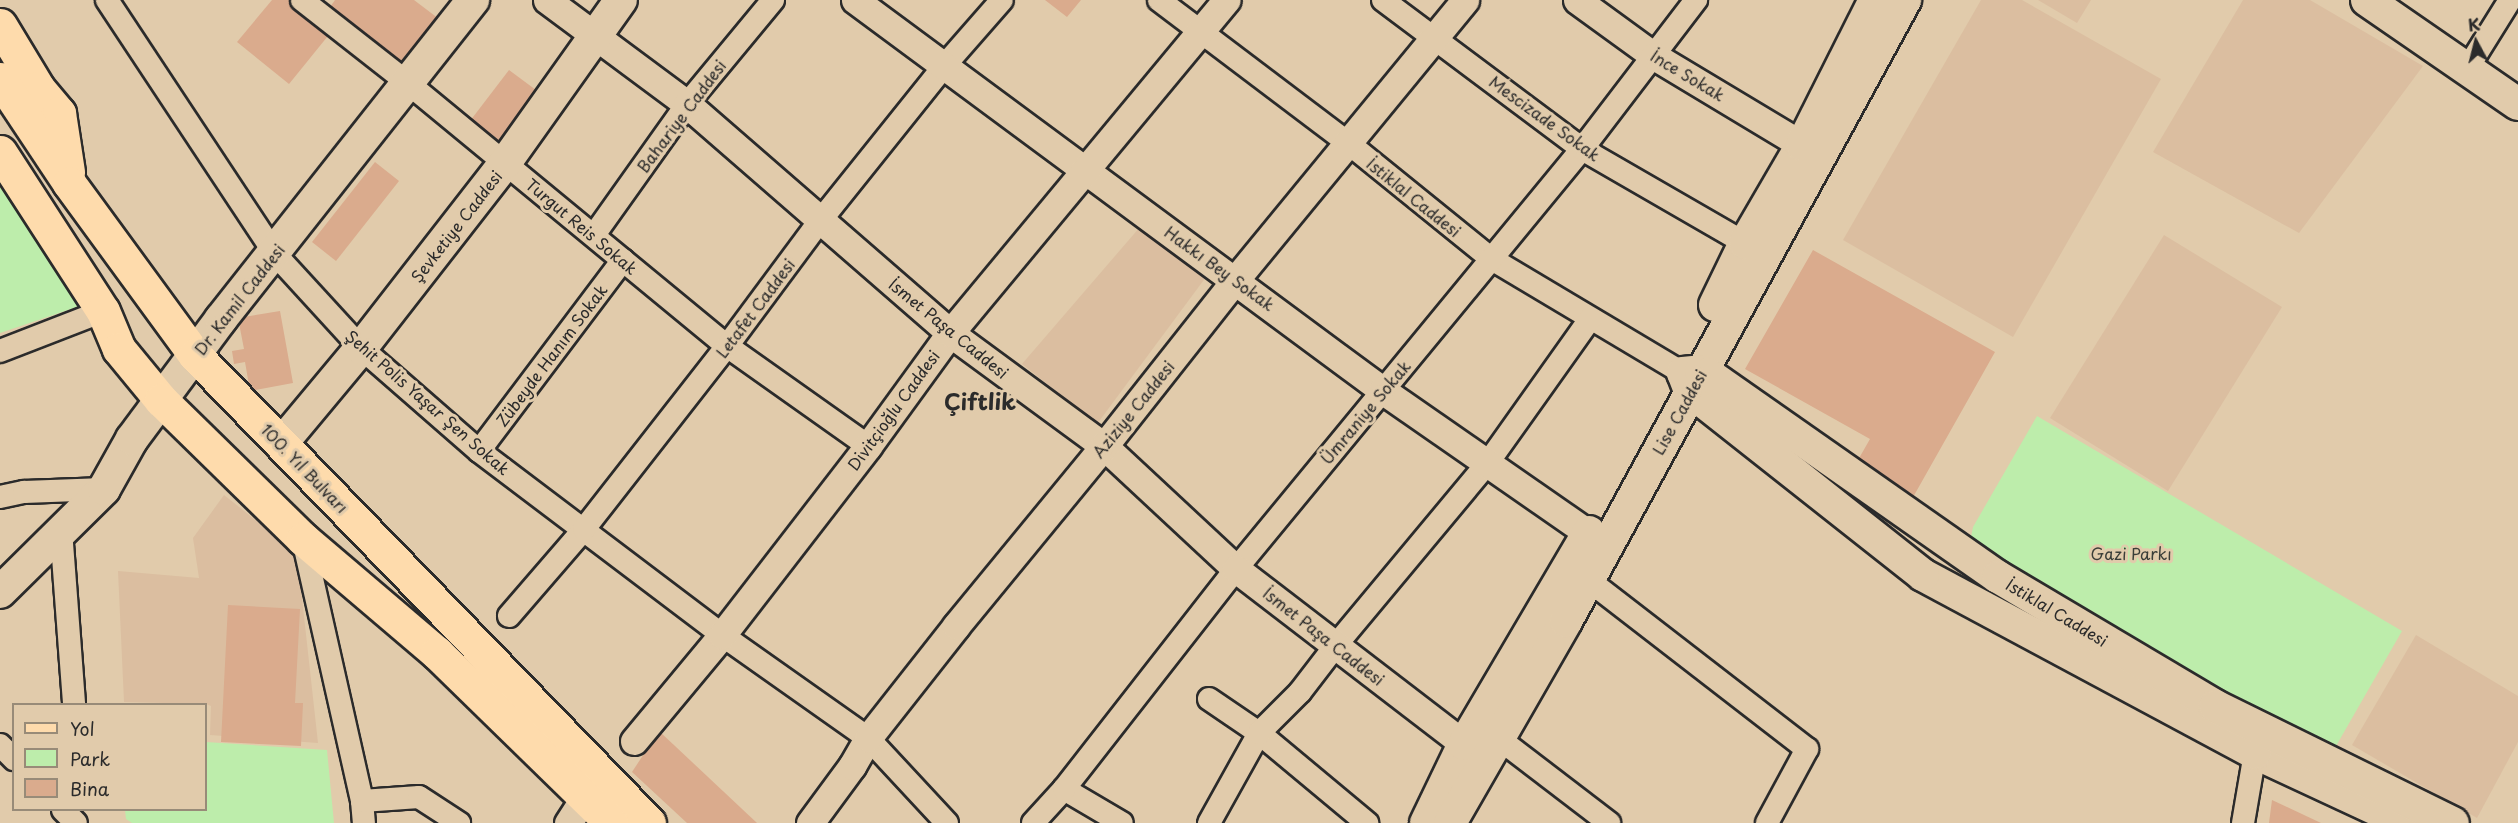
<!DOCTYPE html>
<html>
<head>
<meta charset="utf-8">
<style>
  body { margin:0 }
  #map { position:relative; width:2518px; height:823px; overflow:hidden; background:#e1cbab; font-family:"Playpen Sans",sans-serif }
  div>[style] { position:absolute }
  .built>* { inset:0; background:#dbbea0 }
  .green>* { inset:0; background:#bdedab }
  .building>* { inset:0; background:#daab8d }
  .roads { filter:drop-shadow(2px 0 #2b2b2b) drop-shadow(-2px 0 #2b2b2b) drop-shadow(0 2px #2b2b2b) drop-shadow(0 -2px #2b2b2b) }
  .minor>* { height:22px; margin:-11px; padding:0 11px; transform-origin:11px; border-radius:11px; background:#e1cbab }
  .tertiary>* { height:27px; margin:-13.5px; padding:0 13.5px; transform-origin:13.5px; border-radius:13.5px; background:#e1cbab }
  .secondary>* { height:32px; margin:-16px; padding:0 16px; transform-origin:16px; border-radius:16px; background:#e1cbab }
  .primary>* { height:33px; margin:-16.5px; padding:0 16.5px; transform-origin:16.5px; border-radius:16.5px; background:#fedbac }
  span { translate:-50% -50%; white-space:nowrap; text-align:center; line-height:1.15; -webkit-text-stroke:6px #e1cbab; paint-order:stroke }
  .street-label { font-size:16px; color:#2b2b2b }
  .park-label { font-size:16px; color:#3a3e38 }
  .district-label { font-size:22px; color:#2b2b2b; font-weight:700 }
  .legend { position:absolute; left:12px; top:703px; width:195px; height:108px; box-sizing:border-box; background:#e1cbab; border:2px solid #988b78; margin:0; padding:8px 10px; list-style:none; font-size:18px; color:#2b2b2b }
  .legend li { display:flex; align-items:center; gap:12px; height:30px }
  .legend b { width:30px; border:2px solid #988b78 }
  .north { position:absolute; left:2446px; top:12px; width:60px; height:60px; -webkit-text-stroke:4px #e1cbab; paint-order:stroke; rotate:353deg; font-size:16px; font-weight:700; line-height:24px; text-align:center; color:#2b2b2b }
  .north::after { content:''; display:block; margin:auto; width:21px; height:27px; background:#2b2b2b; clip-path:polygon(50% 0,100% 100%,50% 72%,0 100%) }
</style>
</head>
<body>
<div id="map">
  <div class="built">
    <i style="clip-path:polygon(1981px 0,2022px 0,2161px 79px,2013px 337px,1843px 240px)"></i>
    <i style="clip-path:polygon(2038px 0,2091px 0,2077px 23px)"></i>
    <i style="clip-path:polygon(2243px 0,2310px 0,2423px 66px,2299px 233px,2153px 152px)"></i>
    <i style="clip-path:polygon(1140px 227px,1206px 277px,1097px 424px,1022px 364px)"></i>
    <i style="clip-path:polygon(2164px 235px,2282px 307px,2168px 491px,2050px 418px)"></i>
    <i style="clip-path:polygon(224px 495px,297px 553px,318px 743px,210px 735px,211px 706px,206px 704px,124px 702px,118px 571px,199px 578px,193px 538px)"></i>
    <i style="clip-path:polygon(2416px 635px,2518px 696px,2518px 742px,2477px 818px,2352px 745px)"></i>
  </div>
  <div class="green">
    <i style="clip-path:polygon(0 176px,86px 304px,0 333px)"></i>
    <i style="clip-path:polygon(2037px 416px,2402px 631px,2332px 753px,1970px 542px,1973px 527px)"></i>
    <i style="clip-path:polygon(206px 742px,327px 750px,334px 823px,132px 823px,126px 819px,125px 810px,206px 810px)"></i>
  </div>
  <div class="building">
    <i style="clip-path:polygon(272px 0,293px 0,332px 31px,289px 84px,237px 42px)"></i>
    <i style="clip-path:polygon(335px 0,414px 0,443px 22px,407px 70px,328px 10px)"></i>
    <i style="clip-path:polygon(1045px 0,1081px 0,1067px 17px)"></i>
    <i style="clip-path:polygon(509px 70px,540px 93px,501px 144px,470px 121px)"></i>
    <i style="clip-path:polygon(375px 162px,399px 181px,336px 261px,312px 242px)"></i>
    <i style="clip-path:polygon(1813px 250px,1995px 352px,1912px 499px,1854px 467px,1870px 439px,1745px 369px)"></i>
    <i style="clip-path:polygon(280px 311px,293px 383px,250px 391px,245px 362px,234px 364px,232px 351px,244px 349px,238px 318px)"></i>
    <i style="clip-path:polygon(228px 605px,300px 609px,295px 703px,303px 703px,301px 746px,221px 742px)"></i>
    <i style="clip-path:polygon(659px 731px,757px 823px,687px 823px,632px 772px)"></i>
    <i style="clip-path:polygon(2272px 800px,2321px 823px,2269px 823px)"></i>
  </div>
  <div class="roads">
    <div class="minor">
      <i style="left:107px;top:0;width:305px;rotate:56.5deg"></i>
      <i style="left:275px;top:254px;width:127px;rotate:47.5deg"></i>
      <i style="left:361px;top:348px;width:157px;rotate:41.1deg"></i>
      <i style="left:479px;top:451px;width:305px;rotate:37.1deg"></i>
      <i style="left:722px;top:635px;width:179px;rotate:35.2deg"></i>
      <i style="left:868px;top:738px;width:116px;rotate:47.1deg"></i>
      <i style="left:302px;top:0;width:136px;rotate:38.1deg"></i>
      <i style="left:409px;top:84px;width:412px;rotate:39.5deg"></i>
      <i style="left:727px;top:346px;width:173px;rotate:35.3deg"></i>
      <i style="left:1159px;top:0;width:236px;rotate:37.1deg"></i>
      <i style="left:1347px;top:142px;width:184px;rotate:39deg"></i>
      <i style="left:1490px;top:258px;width:225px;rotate:30.8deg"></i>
      <i style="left:1383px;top:0;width:249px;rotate:36.8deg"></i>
      <i style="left:1582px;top:149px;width:188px;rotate:30deg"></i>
      <i style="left:2467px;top:69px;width:81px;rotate:-58.1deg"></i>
      <i style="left:594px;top:235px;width:161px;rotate:-54.6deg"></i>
      <i style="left:687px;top:104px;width:135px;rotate:-50.4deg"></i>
      <i style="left:0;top:351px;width:110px;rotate:-21.2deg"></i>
      <i style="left:479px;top:451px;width:239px;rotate:-53deg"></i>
      <i style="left:0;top:497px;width:25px;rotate:-12deg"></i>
      <i style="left:24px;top:492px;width:80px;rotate:-2.1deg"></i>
      <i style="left:61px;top:530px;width:174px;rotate:85.7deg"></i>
      <i style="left:303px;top:539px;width:269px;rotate:77.3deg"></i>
      <i style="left:362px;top:801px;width:22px;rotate:85deg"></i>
      <i style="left:1587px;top:579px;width:278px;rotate:37.7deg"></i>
      <i style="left:1807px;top:749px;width:84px;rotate:118.4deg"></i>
      <i style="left:509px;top:616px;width:115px;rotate:-49.2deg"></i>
      <i style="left:584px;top:529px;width:232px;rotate:-52deg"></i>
      <i style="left:727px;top:346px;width:156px;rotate:-53.4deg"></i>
      <i style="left:820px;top:221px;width:200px;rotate:-51.3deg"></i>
      <i style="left:945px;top:65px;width:86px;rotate:-48.8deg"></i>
      <i style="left:1209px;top:699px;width:60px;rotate:34.2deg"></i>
      <i style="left:1259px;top:733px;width:141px;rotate:39.8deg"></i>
      <i style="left:1498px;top:738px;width:140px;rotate:37.4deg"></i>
      <i style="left:0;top:745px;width:20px;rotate:45deg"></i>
      <i style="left:1064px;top:789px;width:67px;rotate:30.4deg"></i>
      <i style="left:362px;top:801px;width:57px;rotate:-4deg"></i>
      <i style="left:419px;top:797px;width:48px;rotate:33deg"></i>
      <i style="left:63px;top:810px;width:18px;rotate:45deg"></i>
      <i style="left:1033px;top:823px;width:46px;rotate:-47.6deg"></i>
      <i style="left:1064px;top:789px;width:279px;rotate:-52deg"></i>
      <i style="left:1236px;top:569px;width:544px;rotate:-50.52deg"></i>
      <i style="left:1582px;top:149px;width:188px;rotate:-52.6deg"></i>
      <i style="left:1209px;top:823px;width:103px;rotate:-60.9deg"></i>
      <i style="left:1259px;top:733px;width:58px;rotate:-45deg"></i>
      <i style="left:1300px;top:692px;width:59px;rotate:-52.5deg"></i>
      <i style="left:1336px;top:645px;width:236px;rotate:-50.2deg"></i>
      <i style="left:1487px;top:464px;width:178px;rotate:-54.6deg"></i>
      <i style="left:2243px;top:823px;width:71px;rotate:-80.3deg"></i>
    </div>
    <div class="tertiary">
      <i style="left:547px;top:0;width:174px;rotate:36.6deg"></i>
      <i style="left:687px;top:104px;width:349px;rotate:41deg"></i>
      <i style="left:950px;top:333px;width:191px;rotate:36.3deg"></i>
      <i style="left:1104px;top:446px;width:180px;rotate:43deg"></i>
      <i style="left:1236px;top:569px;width:287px;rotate:37.5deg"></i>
      <i style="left:855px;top:0;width:656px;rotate:36.5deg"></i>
      <i style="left:1382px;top:390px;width:251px;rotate:34.8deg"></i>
      <i style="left:1577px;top:0;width:95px;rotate:36deg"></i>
      <i style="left:1654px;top:56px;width:173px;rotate:31deg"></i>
      <i style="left:634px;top:741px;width:138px;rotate:-50.3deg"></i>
      <i style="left:722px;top:635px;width:239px;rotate:-52.3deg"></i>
      <i style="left:868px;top:446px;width:140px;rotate:-54deg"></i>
      <i style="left:950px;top:333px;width:433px;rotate:-50.3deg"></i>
      <i style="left:568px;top:823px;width:30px;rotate:-57deg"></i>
      <i style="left:810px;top:823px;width:71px;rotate:-53.6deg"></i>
      <i style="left:852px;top:766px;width:32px;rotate:-60deg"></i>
      <i style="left:868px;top:738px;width:142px;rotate:-51.8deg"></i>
      <i style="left:956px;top:626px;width:233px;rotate:-50.6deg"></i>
      <i style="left:1104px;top:446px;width:213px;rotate:-51.7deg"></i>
      <i style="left:1236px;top:279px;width:361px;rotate:-50.6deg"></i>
    </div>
    <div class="secondary">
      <i style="left:2367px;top:0;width:183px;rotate:34.6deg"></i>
      <i style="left:1715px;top:305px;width:69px;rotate:-64.2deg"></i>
      <i style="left:1745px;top:243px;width:113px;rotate:-59.8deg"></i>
      <i style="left:1802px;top:145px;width:162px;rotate:-63.3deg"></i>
      <i style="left:281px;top:444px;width:125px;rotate:-50.2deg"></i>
      <i style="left:361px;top:348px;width:234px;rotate:-52.1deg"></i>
      <i style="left:505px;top:163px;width:200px;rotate:-54.6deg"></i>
      <i style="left:0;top:592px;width:146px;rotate:-44.7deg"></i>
      <i style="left:104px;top:489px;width:57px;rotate:-60.8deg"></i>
      <i style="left:132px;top:439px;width:149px;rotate:-53.4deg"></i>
      <i style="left:221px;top:319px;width:407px;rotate:-51.7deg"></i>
      <i style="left:1426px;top:823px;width:88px;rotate:-64.3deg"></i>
      <i style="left:1464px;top:744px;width:246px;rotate:-59.5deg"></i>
      <i style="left:1450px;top:823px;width:233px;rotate:-60.1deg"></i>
      <i style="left:1566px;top:621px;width:708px;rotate:-61.37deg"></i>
      <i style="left:2406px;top:823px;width:166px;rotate:-155.1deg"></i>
      <i style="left:2255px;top:753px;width:377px;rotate:-151.8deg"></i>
      <i style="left:1923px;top:575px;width:297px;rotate:-141.7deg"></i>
      <i style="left:1690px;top:391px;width:19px;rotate:-111deg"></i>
      <i style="left:1683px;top:373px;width:18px;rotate:-6deg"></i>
      <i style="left:1701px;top:371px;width:8px;rotate:23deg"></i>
      <i style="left:1708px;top:374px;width:354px;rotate:35deg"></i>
      <i style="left:1998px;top:577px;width:252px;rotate:30.7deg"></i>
      <i style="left:2215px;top:706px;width:265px;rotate:26.2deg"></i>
    </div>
    <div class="primary">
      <i style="left:0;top:25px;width:74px;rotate:58.9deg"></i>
      <i style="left:38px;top:88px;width:33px;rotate:50deg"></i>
      <i style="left:59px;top:113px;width:60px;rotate:81.3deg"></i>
      <i style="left:0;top:79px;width:125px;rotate:56.4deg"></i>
      <i style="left:69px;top:183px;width:213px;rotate:53.8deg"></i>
      <i style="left:195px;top:355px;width:652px;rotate:45.87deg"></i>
      <i style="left:0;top:152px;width:189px;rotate:57.1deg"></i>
      <i style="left:103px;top:311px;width:41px;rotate:67.2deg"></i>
      <i style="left:119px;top:349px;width:66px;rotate:50.5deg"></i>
      <i style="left:161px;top:400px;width:199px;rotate:44.4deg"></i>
      <i style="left:303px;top:539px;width:176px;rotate:40.4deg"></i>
      <i style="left:437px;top:653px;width:243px;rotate:44.3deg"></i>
    </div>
  </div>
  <div class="street-label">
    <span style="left:1688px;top:75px;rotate:31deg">İnce Sokak</span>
    <span style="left:681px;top:116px;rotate:-53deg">Bahariye Caddesi</span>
    <span style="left:1545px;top:118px;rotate:36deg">Mescizade Sokak</span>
    <span style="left:1414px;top:197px;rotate:39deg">İstiklal Caddesi</span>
    <span style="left:456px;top:226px;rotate:-52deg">Şevketiye Caddesi</span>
    <span style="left:582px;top:226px;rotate:40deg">Turgut Reis Sokak</span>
    <span style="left:1220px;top:268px;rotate:36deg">Hakkı Bey Sokak</span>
    <span style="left:239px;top:299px;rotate:-52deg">Dr. Kamil Caddesi</span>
    <span style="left:755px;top:308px;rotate:-53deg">Letafet Caddesi</span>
    <span style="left:949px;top:328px;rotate:39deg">İsmet Paşa Caddesi</span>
    <span style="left:551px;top:355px;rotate:-53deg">Zübeyde Hanım Sokak</span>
    <span style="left:428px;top:402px;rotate:41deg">Şehit Polis Yaşar Şen Sokak</span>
    <span style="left:1133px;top:409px;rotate:-51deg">Aziziye Caddesi</span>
    <span style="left:893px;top:410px;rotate:-54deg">Divitçioğlu Caddesi</span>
    <span style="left:1365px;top:412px;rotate:-50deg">Ümraniye Sokak</span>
    <span style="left:1679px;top:412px;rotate:-61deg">Lise Caddesi</span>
    <span style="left:305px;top:468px;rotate:46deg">100. Yıl Bulvarı</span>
    <span style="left:2057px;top:612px;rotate:31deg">İstiklal Caddesi</span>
    <span style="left:1324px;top:636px;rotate:38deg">İsmet Paşa Caddesi</span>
  </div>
  <div class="park-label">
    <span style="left:2131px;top:553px">Gazi Parkı</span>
  </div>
  <div class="district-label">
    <span style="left:980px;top:401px">Çiftlik</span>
  </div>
  <ul class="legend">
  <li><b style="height:8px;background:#fedbac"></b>Yol</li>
  <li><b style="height:16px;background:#bdedab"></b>Park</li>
  <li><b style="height:16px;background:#daab8d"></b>Bina</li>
  </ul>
  <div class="north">K</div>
</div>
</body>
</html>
